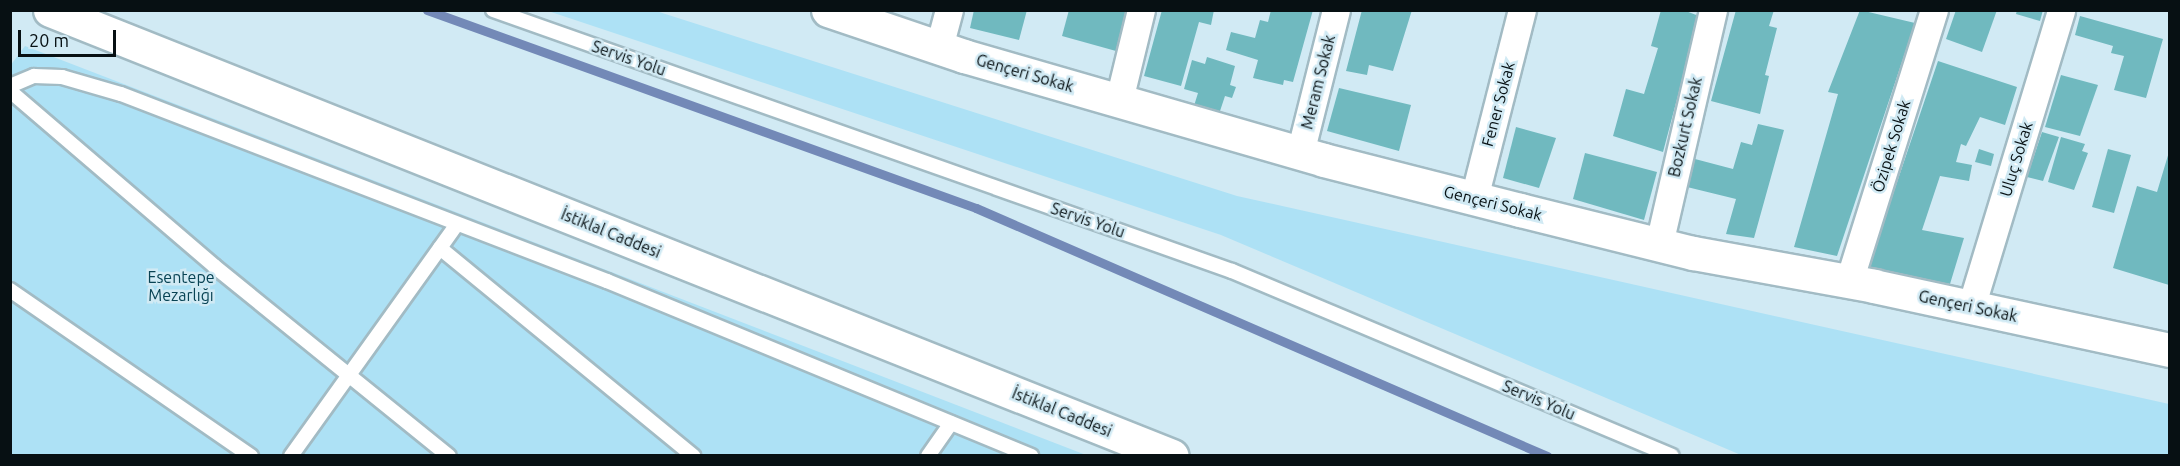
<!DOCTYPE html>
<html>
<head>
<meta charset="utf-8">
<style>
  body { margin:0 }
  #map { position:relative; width:2180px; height:466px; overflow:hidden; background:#d1eaf4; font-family:Ubuntu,sans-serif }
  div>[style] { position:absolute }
  .green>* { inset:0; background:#ade1f5 }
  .stream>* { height:9px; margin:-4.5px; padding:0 4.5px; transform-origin:4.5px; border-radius:4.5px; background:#7389b7 }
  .building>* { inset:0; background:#70b9bf }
  .roads { filter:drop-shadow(2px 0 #a2bbc4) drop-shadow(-2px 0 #a2bbc4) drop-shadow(0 2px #a2bbc4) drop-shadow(0 -2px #a2bbc4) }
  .lane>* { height:14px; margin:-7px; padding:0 7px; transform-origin:7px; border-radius:7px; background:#fff }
  .street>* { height:27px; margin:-13.5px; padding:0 13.5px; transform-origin:13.5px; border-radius:13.5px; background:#fff }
  .secondary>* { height:33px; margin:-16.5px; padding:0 16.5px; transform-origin:16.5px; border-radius:16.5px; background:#fff }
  span { translate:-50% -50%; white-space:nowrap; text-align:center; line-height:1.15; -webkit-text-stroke:5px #d1eaf4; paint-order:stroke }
  .street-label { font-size:16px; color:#071013 }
  .park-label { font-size:16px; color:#084354 }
  .frame { position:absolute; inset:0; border:12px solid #071013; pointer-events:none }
  .scale { position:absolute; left:18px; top:30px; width:98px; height:27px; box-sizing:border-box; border:3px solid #071013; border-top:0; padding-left:8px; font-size:18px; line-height:21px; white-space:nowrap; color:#071013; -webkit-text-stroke:4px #d1eaf4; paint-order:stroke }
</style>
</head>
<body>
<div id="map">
  <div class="green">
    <i style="clip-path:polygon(548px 11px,656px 11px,1237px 196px,2169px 404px,2169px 455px,1741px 455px,1221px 235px)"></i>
    <i style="clip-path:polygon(25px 46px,1086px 455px,11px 456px,10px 66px)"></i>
  </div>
  <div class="stream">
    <i style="left:427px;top:10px;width:584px;rotate:19.83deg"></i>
    <i style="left:976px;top:208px;width:623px;rotate:23.48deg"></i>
  </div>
  <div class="building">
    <i style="clip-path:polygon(974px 10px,1027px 10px,1019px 40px,970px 28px)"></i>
    <i style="clip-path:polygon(1069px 10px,1127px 10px,1116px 51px,1062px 36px)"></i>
    <i style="clip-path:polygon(1162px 10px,1214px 10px,1211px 25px,1199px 22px,1181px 86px,1144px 76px)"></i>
    <i style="clip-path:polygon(1271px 10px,1313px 10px,1293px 82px,1284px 80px,1283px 85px,1253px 78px,1258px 60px,1226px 50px,1231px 32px,1255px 38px,1260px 20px,1268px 22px)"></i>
    <i style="clip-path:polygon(1362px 10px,1412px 10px,1393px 71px,1369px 65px,1367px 75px,1346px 71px)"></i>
    <i style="clip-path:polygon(1661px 10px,1683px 10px,1699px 16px,1663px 152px,1613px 136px,1626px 89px,1644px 94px,1658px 48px,1651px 46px)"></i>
    <i style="clip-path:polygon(1736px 10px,1774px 10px,1769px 26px,1777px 28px,1765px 75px,1769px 76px,1760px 114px,1711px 101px)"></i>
    <i style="clip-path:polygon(1860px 10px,1915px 23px,1837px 256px,1794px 247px,1838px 94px,1828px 92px)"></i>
    <i style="clip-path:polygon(1956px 10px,1997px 10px,1982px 52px,1946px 39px)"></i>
    <i style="clip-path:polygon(2017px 10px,2043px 10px,2040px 21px,2016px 14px)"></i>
    <i style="clip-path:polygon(2080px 16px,2163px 39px,2146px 98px,2114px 90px,2124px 56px,2111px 53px,2113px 46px,2075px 35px)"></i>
    <i style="clip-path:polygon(1207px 57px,1235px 66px,1230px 85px,1236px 87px,1232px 98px,1225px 96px,1218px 117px,1193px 109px,1198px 93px,1184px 89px,1192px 60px,1205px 64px)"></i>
    <i style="clip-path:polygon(1938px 61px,2017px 87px,2005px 125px,1980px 117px,1966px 146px,1961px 144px,1956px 162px,1972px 165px,1969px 181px,1940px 176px,1922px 230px,1964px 238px,1950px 284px,1867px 271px)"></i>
    <i style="clip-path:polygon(2061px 75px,2098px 85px,2080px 136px,2045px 127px)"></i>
    <i style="clip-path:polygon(1339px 88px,1411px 105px,1399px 151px,1327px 131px)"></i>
    <i style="clip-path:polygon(1758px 124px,1784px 130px,1754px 238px,1726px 234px,1736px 199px,1687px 187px,1695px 159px,1733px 169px,1741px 142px,1752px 145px)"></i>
    <i style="clip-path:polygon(1516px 127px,1556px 138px,1539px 188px,1503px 178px)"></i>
    <i style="clip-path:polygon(2042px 132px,2059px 137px,2043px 181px,2027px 177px)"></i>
    <i style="clip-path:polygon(2061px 137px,2085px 144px,2082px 151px,2088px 153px,2074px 190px,2048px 182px)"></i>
    <i style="clip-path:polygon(1979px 149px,1994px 154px,1991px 166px,1975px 162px)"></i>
    <i style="clip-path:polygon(2108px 149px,2131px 155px,2114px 213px,2092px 207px)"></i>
    <i style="clip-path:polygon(2169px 152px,2169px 285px,2113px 268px,2137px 186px,2157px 192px)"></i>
    <i style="clip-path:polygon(1585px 153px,1657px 172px,1644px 220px,1573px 199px)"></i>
  </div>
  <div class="roads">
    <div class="lane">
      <i style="left:493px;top:10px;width:784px;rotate:19.45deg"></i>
      <i style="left:1232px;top:271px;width:477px;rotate:22.8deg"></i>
      <i style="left:10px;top:86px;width:26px;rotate:-23deg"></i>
      <i style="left:34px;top:76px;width:28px;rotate:2deg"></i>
      <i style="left:62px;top:77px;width:61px;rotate:16.1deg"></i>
      <i style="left:121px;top:94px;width:521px;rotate:21.05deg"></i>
      <i style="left:607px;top:281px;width:459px;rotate:22.4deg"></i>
      <i style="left:10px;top:91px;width:269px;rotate:40.6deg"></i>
      <i style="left:214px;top:266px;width:302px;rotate:39deg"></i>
      <i style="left:440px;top:248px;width:328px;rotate:39.4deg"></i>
      <i style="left:10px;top:290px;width:293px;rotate:34.6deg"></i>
      <i style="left:291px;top:456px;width:285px;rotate:-54.4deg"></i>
      <i style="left:928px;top:456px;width:40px;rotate:-55.1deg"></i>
    </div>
    <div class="street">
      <i style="left:939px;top:47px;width:38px;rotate:-75deg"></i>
      <i style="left:1119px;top:100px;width:93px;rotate:-76.3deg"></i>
      <i style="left:1300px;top:153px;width:147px;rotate:-75.9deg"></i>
      <i style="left:1474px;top:198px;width:194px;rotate:-75.7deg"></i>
      <i style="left:1659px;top:244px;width:240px;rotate:-77deg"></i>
      <i style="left:1849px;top:281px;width:284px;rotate:-72.6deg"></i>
      <i style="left:1971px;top:307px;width:310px;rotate:-73.1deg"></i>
    </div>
    <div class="secondary">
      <i style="left:50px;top:10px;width:1207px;rotate:21.68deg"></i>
      <i style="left:828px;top:10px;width:144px;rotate:18.7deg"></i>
      <i style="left:964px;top:56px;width:375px;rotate:16.1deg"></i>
      <i style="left:1324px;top:160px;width:202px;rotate:14.3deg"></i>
      <i style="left:1520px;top:210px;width:178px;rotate:14deg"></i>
      <i style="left:1693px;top:253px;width:184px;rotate:10.3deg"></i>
      <i style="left:1874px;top:286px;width:303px;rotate:12.2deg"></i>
    </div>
  </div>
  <div class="street-label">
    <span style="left:629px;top:58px;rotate:19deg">Servis Yolu</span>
    <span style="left:1025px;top:73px;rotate:16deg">Gençeri Sokak</span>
    <span style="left:1318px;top:82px;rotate:-76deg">Meram Sokak</span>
    <span style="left:1498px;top:104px;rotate:-75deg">Fener Sokak</span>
    <span style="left:1685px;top:127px;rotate:-77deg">Bozkurt Sokak</span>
    <span style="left:1891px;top:146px;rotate:-73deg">Özipek Sokak</span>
    <span style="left:2016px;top:159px;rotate:-73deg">Uluç Sokak</span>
    <span style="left:1493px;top:203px;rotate:14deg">Gençeri Sokak</span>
    <span style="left:1088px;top:220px;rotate:19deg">Servis Yolu</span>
    <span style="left:611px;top:233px;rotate:22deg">İstiklal Caddesi</span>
    <span style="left:1968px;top:306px;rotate:12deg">Gençeri Sokak</span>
    <span style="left:1539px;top:400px;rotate:23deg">Servis Yolu</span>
    <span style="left:1062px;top:412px;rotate:22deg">İstiklal Caddesi</span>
  </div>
  <div class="park-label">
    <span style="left:181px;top:286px">Esentepe<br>Mezarlığı</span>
  </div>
  <div class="frame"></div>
  <div class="scale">20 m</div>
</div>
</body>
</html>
